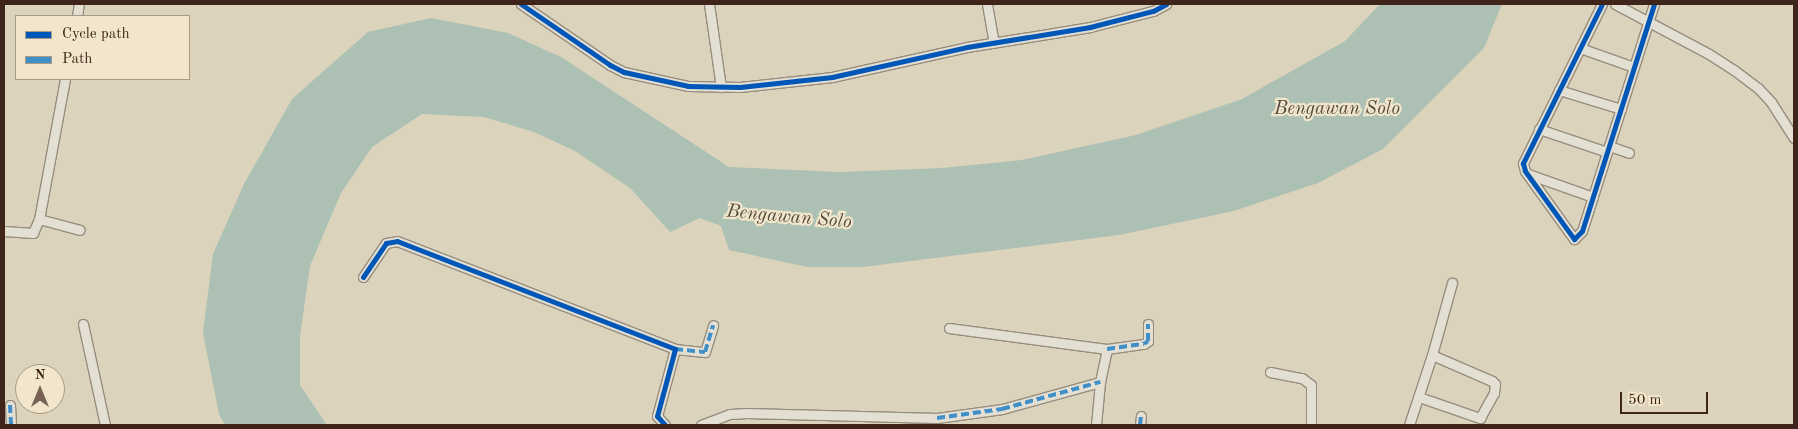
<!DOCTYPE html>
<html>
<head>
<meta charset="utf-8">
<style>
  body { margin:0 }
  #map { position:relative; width:1798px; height:429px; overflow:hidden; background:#dcd3bc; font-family:"Old Standard TT",serif }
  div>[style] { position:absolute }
  .water>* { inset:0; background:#acc1b4 }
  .roads { filter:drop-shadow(1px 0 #968d7e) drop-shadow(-1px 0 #968d7e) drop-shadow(0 1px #968d7e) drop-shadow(0 -1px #968d7e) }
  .street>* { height:9px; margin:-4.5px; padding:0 4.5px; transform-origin:4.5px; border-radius:4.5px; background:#e4dfd3 }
  .quiet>* { height:4px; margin-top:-2px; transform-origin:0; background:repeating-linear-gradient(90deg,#3f8fc9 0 8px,transparent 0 12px) }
  .cycleway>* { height:5px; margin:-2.5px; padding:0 2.5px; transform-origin:2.5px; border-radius:2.5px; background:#0057b8 }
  span { translate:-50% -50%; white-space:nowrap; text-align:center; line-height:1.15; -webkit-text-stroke:4.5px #f1e6cb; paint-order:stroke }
  .water-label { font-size:19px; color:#554a3f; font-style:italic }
  .frame { position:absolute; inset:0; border:5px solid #3f2519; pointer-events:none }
  .legend { position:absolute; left:15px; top:15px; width:175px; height:65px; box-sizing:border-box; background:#f1e6cb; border:1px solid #aa9984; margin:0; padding:6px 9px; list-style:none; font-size:15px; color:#3f2519 }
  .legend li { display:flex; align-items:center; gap:10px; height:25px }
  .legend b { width:25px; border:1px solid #aa9984 }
  .north { position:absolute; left:15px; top:364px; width:50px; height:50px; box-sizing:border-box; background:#f1e6cb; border:1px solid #aa9984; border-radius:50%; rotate:0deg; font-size:14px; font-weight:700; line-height:20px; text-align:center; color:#3f2519 }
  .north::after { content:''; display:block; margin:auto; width:18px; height:22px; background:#766252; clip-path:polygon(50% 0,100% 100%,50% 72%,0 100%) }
  .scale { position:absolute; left:1620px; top:392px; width:88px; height:22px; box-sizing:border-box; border:2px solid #3f2519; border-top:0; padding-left:6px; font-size:15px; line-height:18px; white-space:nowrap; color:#3f2519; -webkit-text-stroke:4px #f1e6cb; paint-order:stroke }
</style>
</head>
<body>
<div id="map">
  <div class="water">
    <i style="clip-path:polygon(1380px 4px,1502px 4px,1484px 48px,1383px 149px,1318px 183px,1234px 211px,1119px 235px,863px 267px,807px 267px,729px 250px,721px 226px,700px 218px,670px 232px,630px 188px,575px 151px,534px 132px,484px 117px,422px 114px,372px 147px,341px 193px,310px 266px,300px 336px,300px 385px,327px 425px,225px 425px,219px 414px,203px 333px,213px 254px,244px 184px,292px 99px,368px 32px,431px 18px,508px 33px,561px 57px,729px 167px,839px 172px,942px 168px,1022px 160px,1136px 135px,1242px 99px,1345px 41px)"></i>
  </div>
  <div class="roads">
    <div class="street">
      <i style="left:521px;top:4px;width:108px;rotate:34.4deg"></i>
      <i style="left:610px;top:65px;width:16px;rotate:27deg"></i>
      <i style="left:624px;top:72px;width:66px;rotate:12.3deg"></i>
      <i style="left:688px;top:86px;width:52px;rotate:1.1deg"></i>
      <i style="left:740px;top:87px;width:93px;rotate:-6.2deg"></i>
      <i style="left:832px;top:77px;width:138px;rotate:-12.5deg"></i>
      <i style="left:967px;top:47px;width:125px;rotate:-9.2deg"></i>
      <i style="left:1090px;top:27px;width:65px;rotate:-14.3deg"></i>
      <i style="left:1153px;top:11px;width:15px;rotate:-28deg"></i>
      <i style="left:709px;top:4px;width:84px;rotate:81.8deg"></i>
      <i style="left:987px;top:4px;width:39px;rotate:80deg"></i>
      <i style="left:1602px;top:4px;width:178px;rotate:116.4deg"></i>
      <i style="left:1523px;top:163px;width:8px;rotate:76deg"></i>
      <i style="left:1525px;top:171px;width:84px;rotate:54.2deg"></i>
      <i style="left:1574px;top:239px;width:11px;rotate:-45deg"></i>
      <i style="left:1582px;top:231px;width:238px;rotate:-72.4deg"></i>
      <i style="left:1615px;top:4px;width:106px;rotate:28deg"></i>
      <i style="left:1709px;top:54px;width:30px;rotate:33deg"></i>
      <i style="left:1734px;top:70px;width:30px;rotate:37deg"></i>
      <i style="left:1758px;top:88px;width:19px;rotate:47deg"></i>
      <i style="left:1771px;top:102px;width:43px;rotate:57.4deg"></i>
      <i style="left:77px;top:16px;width:12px;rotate:-81deg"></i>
      <i style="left:1580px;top:48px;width:57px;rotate:19.4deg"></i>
      <i style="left:65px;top:79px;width:142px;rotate:100.5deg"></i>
      <i style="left:39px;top:219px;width:42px;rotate:15deg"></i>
      <i style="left:1559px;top:90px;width:65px;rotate:17deg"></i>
      <i style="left:1539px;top:129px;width:72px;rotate:18.7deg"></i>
      <i style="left:1609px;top:146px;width:21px;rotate:19deg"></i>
      <i style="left:1528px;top:174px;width:69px;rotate:19.5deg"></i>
      <i style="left:4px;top:231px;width:29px;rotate:4deg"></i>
      <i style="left:33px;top:233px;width:15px;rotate:-67deg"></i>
      <i style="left:363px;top:277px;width:41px;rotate:-55.9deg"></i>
      <i style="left:386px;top:243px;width:11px;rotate:-10deg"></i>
      <i style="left:397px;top:241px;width:298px;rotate:21.2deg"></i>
      <i style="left:675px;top:349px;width:69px;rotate:105deg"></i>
      <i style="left:657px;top:416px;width:12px;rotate:48deg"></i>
      <i style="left:83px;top:324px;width:103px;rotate:77.7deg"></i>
      <i style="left:949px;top:328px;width:159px;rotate:7.6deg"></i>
      <i style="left:1107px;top:349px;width:34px;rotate:102deg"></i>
      <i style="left:1100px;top:382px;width:43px;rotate:95.3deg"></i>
      <i style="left:675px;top:349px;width:30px;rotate:6deg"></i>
      <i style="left:705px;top:352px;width:28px;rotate:-73deg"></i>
      <i style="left:1107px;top:349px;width:37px;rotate:-8deg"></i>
      <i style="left:1144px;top:344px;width:5px;rotate:-37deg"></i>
      <i style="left:1148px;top:341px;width:17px;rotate:-90deg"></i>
      <i style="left:1270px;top:372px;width:33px;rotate:11deg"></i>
      <i style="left:1302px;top:378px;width:11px;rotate:38deg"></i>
      <i style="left:1311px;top:385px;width:40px;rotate:90deg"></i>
      <i style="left:1419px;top:397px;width:65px;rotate:19deg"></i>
      <i style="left:1480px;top:418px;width:29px;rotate:-61deg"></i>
      <i style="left:1494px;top:393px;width:9px;rotate:-84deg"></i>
      <i style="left:1495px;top:384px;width:4px;rotate:-135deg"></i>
      <i style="left:1492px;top:381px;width:65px;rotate:-156.6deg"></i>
      <i style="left:10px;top:405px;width:20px;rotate:87deg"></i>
      <i style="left:701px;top:425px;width:31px;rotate:-21deg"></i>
      <i style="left:730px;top:414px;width:17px;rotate:-3deg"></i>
      <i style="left:747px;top:413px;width:190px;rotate:1.5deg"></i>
      <i style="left:937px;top:418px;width:66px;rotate:-7.9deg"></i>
      <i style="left:1002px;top:409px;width:102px;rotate:-15.4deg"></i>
      <i style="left:1140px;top:425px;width:9px;rotate:-84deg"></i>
      <i style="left:1409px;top:425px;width:74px;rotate:-71.8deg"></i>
      <i style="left:1432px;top:355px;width:75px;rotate:-74.5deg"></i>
    </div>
  </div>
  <div class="quiet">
    <i style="left:675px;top:349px;width:30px;rotate:6deg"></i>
    <i style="left:705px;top:352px;width:28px;rotate:-73deg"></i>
    <i style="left:1107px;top:349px;width:37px;rotate:-8deg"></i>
    <i style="left:1144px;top:344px;width:5px;rotate:-37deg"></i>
    <i style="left:1148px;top:341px;width:17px;rotate:-90deg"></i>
    <i style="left:10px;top:405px;width:20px;rotate:87deg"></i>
    <i style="left:937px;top:418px;width:66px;rotate:-7.9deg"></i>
    <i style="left:1002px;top:409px;width:102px;rotate:-15.4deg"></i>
    <i style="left:1140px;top:425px;width:9px;rotate:-84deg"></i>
  </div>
  <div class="cycleway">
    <i style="left:521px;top:4px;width:108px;rotate:34.4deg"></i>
    <i style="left:610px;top:65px;width:16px;rotate:27deg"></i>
    <i style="left:624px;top:72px;width:66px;rotate:12.3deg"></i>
    <i style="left:688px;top:86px;width:52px;rotate:1.1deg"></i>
    <i style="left:740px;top:87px;width:93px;rotate:-6.2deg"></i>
    <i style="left:832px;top:77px;width:138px;rotate:-12.5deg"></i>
    <i style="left:967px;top:47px;width:125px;rotate:-9.2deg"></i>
    <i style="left:1090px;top:27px;width:65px;rotate:-14.3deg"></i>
    <i style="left:1153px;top:11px;width:15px;rotate:-28deg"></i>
    <i style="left:1602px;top:4px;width:178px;rotate:116.4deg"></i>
    <i style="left:1523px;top:163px;width:8px;rotate:76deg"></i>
    <i style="left:1525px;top:171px;width:84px;rotate:54.2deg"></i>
    <i style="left:1574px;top:239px;width:11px;rotate:-45deg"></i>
    <i style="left:1582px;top:231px;width:238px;rotate:-72.4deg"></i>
    <i style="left:363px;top:277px;width:41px;rotate:-55.9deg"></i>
    <i style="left:386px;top:243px;width:11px;rotate:-10deg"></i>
    <i style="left:397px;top:241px;width:298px;rotate:21.2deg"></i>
    <i style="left:675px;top:349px;width:69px;rotate:105deg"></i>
    <i style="left:657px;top:416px;width:12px;rotate:48deg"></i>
  </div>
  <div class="water-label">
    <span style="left:1337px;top:110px">Bengawan Solo</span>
    <span style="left:789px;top:218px;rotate:5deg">Bengawan Solo</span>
  </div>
  <div class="frame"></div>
  <ul class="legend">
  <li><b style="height:6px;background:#0057b8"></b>Cycle path</li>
  <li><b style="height:6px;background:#3f8fc9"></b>Path</li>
  </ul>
  <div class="north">N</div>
  <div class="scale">50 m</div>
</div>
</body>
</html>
